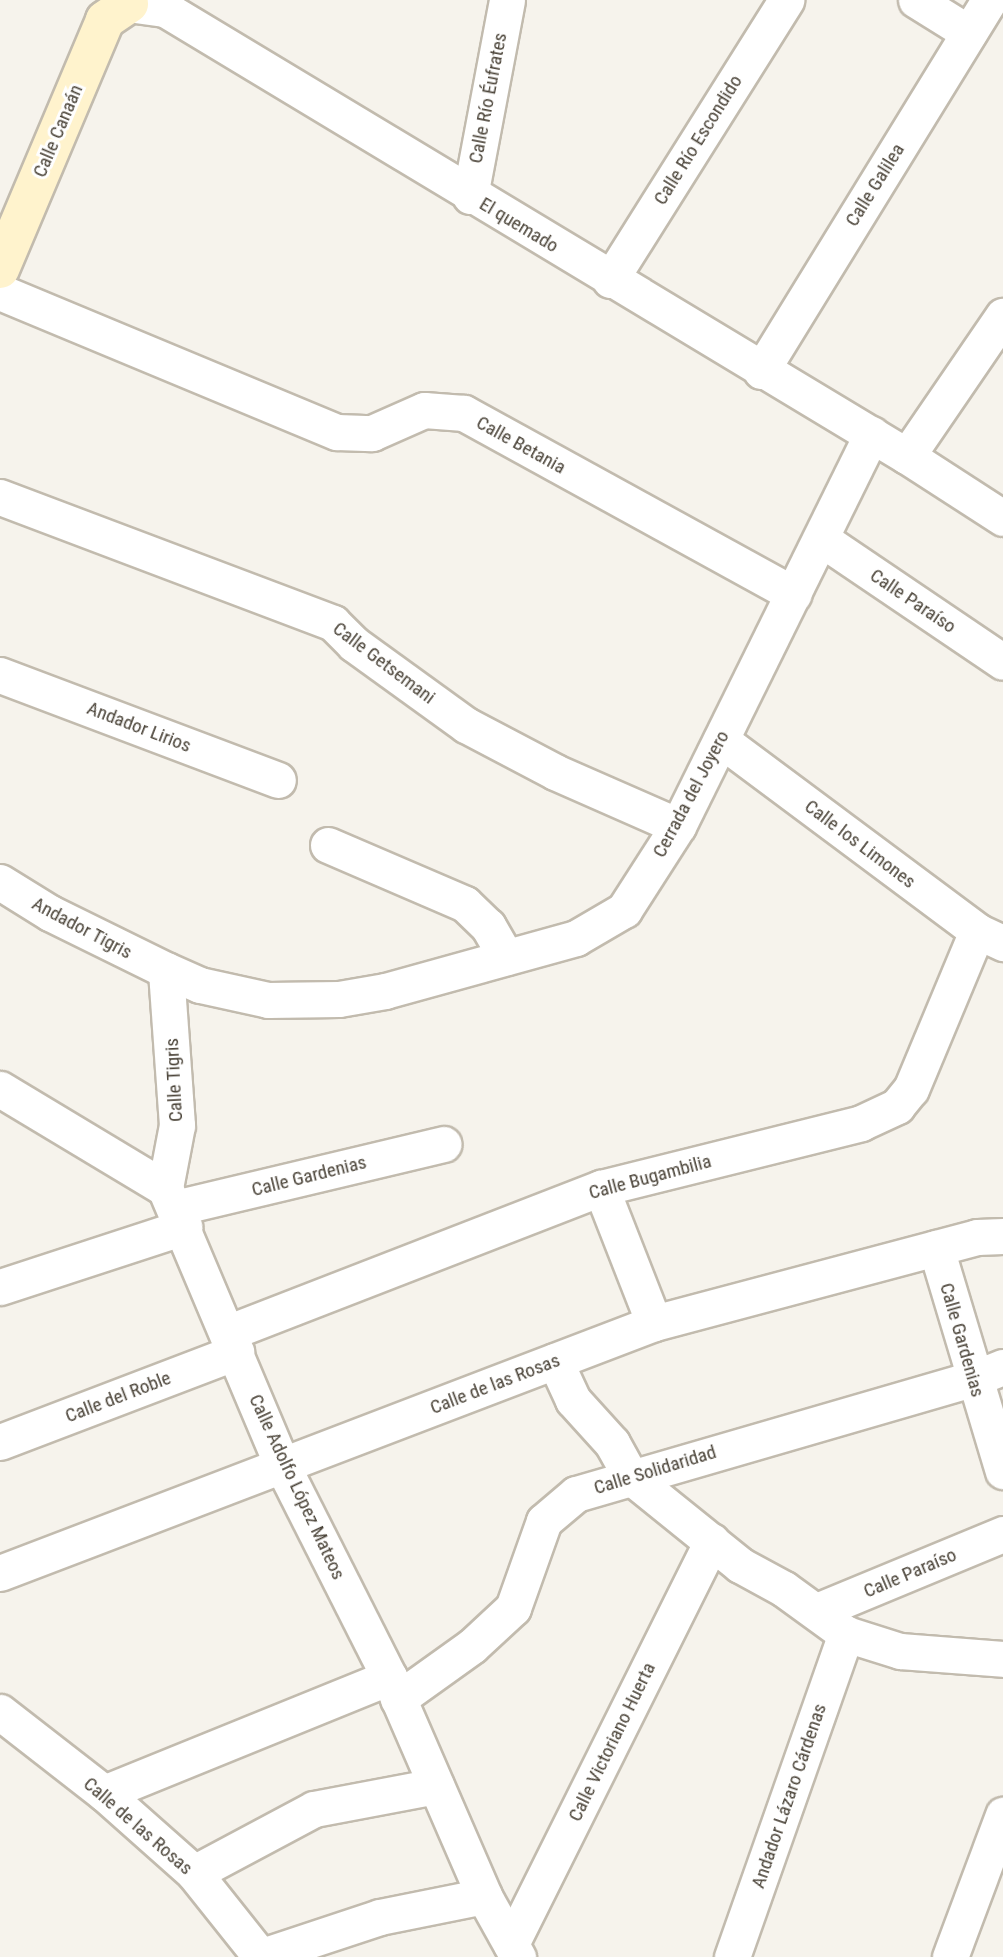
<!DOCTYPE html>
<html>
<head>
<meta charset="utf-8">
<style>
  body { margin:0 }
  #map { position:relative; width:1003px; height:1957px; overflow:hidden; background:#f6f3ec; font-family:"Roboto Condensed",sans-serif }
  div>[style] { position:absolute }
  .roads { filter:drop-shadow(2px 0 #c2bbae) drop-shadow(-2px 0 #c2bbae) drop-shadow(0 2px #c2bbae) drop-shadow(0 -2px #c2bbae) }
  .street>* { height:35px; margin:-17.5px; padding:0 17.5px; transform-origin:17.5px; border-radius:17.5px; background:#fff }
  .secondary>* { height:38px; margin:-19px; padding:0 19px; transform-origin:19px; border-radius:19px; background:#fff3cd }
  span { translate:-50% -50%; white-space:nowrap; text-align:center; line-height:1.15; -webkit-text-stroke:6px #fff; paint-order:stroke }
  .street-label { font-size:19px; color:#4b4439 }
</style>
</head>
<body>
<div id="map">
  <div class="roads">
    <div class="street">
      <i style="left:916px;top:0;width:62px;rotate:31.9deg"></i>
      <i style="left:129px;top:4px;width:36px;rotate:8deg"></i>
      <i style="left:165px;top:9px;width:866px;rotate:31.07deg"></i>
      <i style="left:907px;top:456px;width:114px;rotate:32.9deg"></i>
      <i style="left:470px;top:196px;width:199px;rotate:-79.3deg"></i>
      <i style="left:610px;top:280px;width:331px;rotate:-57.8deg"></i>
      <i style="left:0;top:292px;width:365px;rotate:22.6deg"></i>
      <i style="left:337px;top:432px;width:35px;rotate:2deg"></i>
      <i style="left:372px;top:433px;width:57px;rotate:-23.9deg"></i>
      <i style="left:424px;top:410px;width:40px;rotate:4.3deg"></i>
      <i style="left:464px;top:413px;width:376px;rotate:28.8deg"></i>
      <i style="left:761px;top:371px;width:435px;rotate:-58.4deg"></i>
      <i style="left:907px;top:456px;width:170px;rotate:-55.6deg"></i>
      <i style="left:0;top:497px;width:356px;rotate:20.7deg"></i>
      <i style="left:333px;top:623px;width:30px;rotate:45deg"></i>
      <i style="left:354px;top:644px;width:138px;rotate:35.9deg"></i>
      <i style="left:466px;top:725px;width:101px;rotate:27.8deg"></i>
      <i style="left:555px;top:772px;width:134px;rotate:23.7deg"></i>
      <i style="left:823px;top:540px;width:217px;rotate:34.1deg"></i>
      <i style="left:0;top:675px;width:297px;rotate:20.7deg"></i>
      <i style="left:721px;top:740px;width:319px;rotate:36.7deg"></i>
      <i style="left:977px;top:931px;width:29px;rotate:25deg"></i>
      <i style="left:328px;top:845px;width:149px;rotate:23.3deg"></i>
      <i style="left:465px;top:904px;width:32px;rotate:44deg"></i>
      <i style="left:488px;top:926px;width:36px;rotate:60deg"></i>
      <i style="left:0;top:882px;width:59px;rotate:31.8deg"></i>
      <i style="left:50px;top:913px;width:129px;rotate:26.2deg"></i>
      <i style="left:166px;top:970px;width:37px;rotate:24deg"></i>
      <i style="left:200px;top:985px;width:70px;rotate:12.4deg"></i>
      <i style="left:268px;top:1000px;width:71px;rotate:-0.8deg"></i>
      <i style="left:339px;top:999px;width:47px;rotate:-9.9deg"></i>
      <i style="left:385px;top:991px;width:198px;rotate:-15.5deg"></i>
      <i style="left:576px;top:938px;width:56px;rotate:-30.3deg"></i>
      <i style="left:624px;top:910px;width:100px;rotate:-57.3deg"></i>
      <i style="left:678px;top:826px;width:437px;rotate:-63.7deg"></i>
      <i style="left:0;top:1089px;width:192px;rotate:31deg"></i>
      <i style="left:165px;top:1188px;width:303px;rotate:67.1deg"></i>
      <i style="left:283px;top:1467px;width:235px;rotate:63.2deg"></i>
      <i style="left:389px;top:1677px;width:239px;rotate:66.5deg"></i>
      <i style="left:484px;top:1896px;width:70px;rotate:60.9deg"></i>
      <i style="left:165px;top:1188px;width:64px;rotate:-79.2deg"></i>
      <i style="left:177px;top:1125px;width:155px;rotate:-94.1deg"></i>
      <i style="left:601px;top:1188px;width:145px;rotate:68.6deg"></i>
      <i style="left:175px;top:1208px;width:276px;rotate:-13.4deg"></i>
      <i style="left:936px;top:1248px;width:233px;rotate:73.3deg"></i>
      <i style="left:0;top:1287px;width:194px;rotate:-18.1deg"></i>
      <i style="left:227px;top:1333px;width:401px;rotate:-21.2deg"></i>
      <i style="left:601px;top:1188px;width:268px;rotate:-14deg"></i>
      <i style="left:861px;top:1123px;width:40px;rotate:-25deg"></i>
      <i style="left:897px;top:1106px;width:22px;rotate:-51deg"></i>
      <i style="left:911px;top:1089px;width:171px;rotate:-67.3deg"></i>
      <i style="left:555px;top:1361px;width:43px;rotate:65.2deg"></i>
      <i style="left:573px;top:1400px;width:58px;rotate:47.8deg"></i>
      <i style="left:612px;top:1443px;width:39px;rotate:61deg"></i>
      <i style="left:631px;top:1477px;width:140px;rotate:38.9deg"></i>
      <i style="left:740px;top:1565px;width:50px;rotate:28.6deg"></i>
      <i style="left:784px;top:1589px;width:77px;rotate:36deg"></i>
      <i style="left:846px;top:1634px;width:57px;rotate:17.5deg"></i>
      <i style="left:900px;top:1651px;width:103px;rotate:4.4deg"></i>
      <i style="left:0;top:1442px;width:253px;rotate:-20.9deg"></i>
      <i style="left:0;top:1573px;width:700px;rotate:-20.92deg"></i>
      <i style="left:654px;top:1323px;width:334px;rotate:-14.9deg"></i>
      <i style="left:977px;top:1237px;width:26px;rotate:-2deg"></i>
      <i style="left:817px;top:1611px;width:201px;rotate:-22.5deg"></i>
      <i style="left:398px;top:1699px;width:91px;rotate:-35.6deg"></i>
      <i style="left:472px;top:1646px;width:56px;rotate:-42.8deg"></i>
      <i style="left:513px;top:1608px;width:92px;rotate:-70.4deg"></i>
      <i style="left:544px;top:1521px;width:42px;rotate:-40.2deg"></i>
      <i style="left:576px;top:1494px;width:413px;rotate:-16.2deg"></i>
      <i style="left:973px;top:1379px;width:32px;rotate:-22deg"></i>
      <i style="left:0;top:1712px;width:132px;rotate:37.9deg"></i>
      <i style="left:104px;top:1793px;width:120px;rotate:41.6deg"></i>
      <i style="left:194px;top:1873px;width:106px;rotate:51.5deg"></i>
      <i style="left:104px;top:1793px;width:308px;rotate:-22.1deg"></i>
      <i style="left:194px;top:1873px;width:136px;rotate:-28.1deg"></i>
      <i style="left:314px;top:1809px;width:124px;rotate:-10.7deg"></i>
      <i style="left:511px;top:1944px;width:450px;rotate:-63.5deg"></i>
      <i style="left:259px;top:1957px;width:127px;rotate:-18.3deg"></i>
      <i style="left:380px;top:1917px;width:106px;rotate:-11.4deg"></i>
      <i style="left:732px;top:1957px;width:343px;rotate:-70.6deg"></i>
      <i style="left:950px;top:1957px;width:152px;rotate:-69.5deg"></i>
    </div>
    <div class="secondary">
      <i style="left:0;top:269px;width:270px;rotate:-67.1deg"></i>
      <i style="left:105px;top:20px;width:29px;rotate:-34deg"></i>
    </div>
  </div>
  <div class="street-label">
    <span style="left:488px;top:98px;rotate:-79deg">Calle Río Éufrates</span>
    <span style="left:58px;top:131px;rotate:-67deg">Calle Canaán</span>
    <span style="left:698px;top:140px;rotate:-58deg">Calle Río Escondido</span>
    <span style="left:875px;top:185px;rotate:-58deg">Calle Galilea</span>
    <span style="left:519px;top:225px;rotate:31deg">El quemado</span>
    <span style="left:521px;top:445px;rotate:29deg">Calle Betania</span>
    <span style="left:913px;top:601px;rotate:34deg">Calle Paraíso</span>
    <span style="left:384px;top:663px;rotate:37deg">Calle Getsemani</span>
    <span style="left:139px;top:727px;rotate:21deg">Andador Lirios</span>
    <span style="left:691px;top:794px;rotate:-62deg">Cerrada del Joyero</span>
    <span style="left:860px;top:844px;rotate:37deg">Calle los Limones</span>
    <span style="left:82px;top:928px;rotate:28deg">Andador Tigris</span>
    <span style="left:174px;top:1080px;rotate:-93deg">Calle Tigris</span>
    <span style="left:309px;top:1176px;rotate:-14deg">Calle Gardenias</span>
    <span style="left:650px;top:1177px;rotate:-15deg">Calle Bugambilia</span>
    <span style="left:962px;top:1340px;rotate:74deg">Calle Gardenias</span>
    <span style="left:495px;top:1384px;rotate:-21deg">Calle de las Rosas</span>
    <span style="left:118px;top:1397px;rotate:-21deg">Calle del Roble</span>
    <span style="left:655px;top:1470px;rotate:-17deg">Calle Solidaridad</span>
    <span style="left:297px;top:1487px;rotate:65deg">Calle Adolfo López Mateos</span>
    <span style="left:910px;top:1573px;rotate:-23deg">Calle Paraíso</span>
    <span style="left:612px;top:1742px;rotate:-64deg">Calle Victoriano Huerta</span>
    <span style="left:789px;top:1796px;rotate:-71deg">Andador Lázaro Cárdenas</span>
    <span style="left:138px;top:1826px;rotate:41deg">Calle de las Rosas</span>
  </div>
</div>
</body>
</html>
